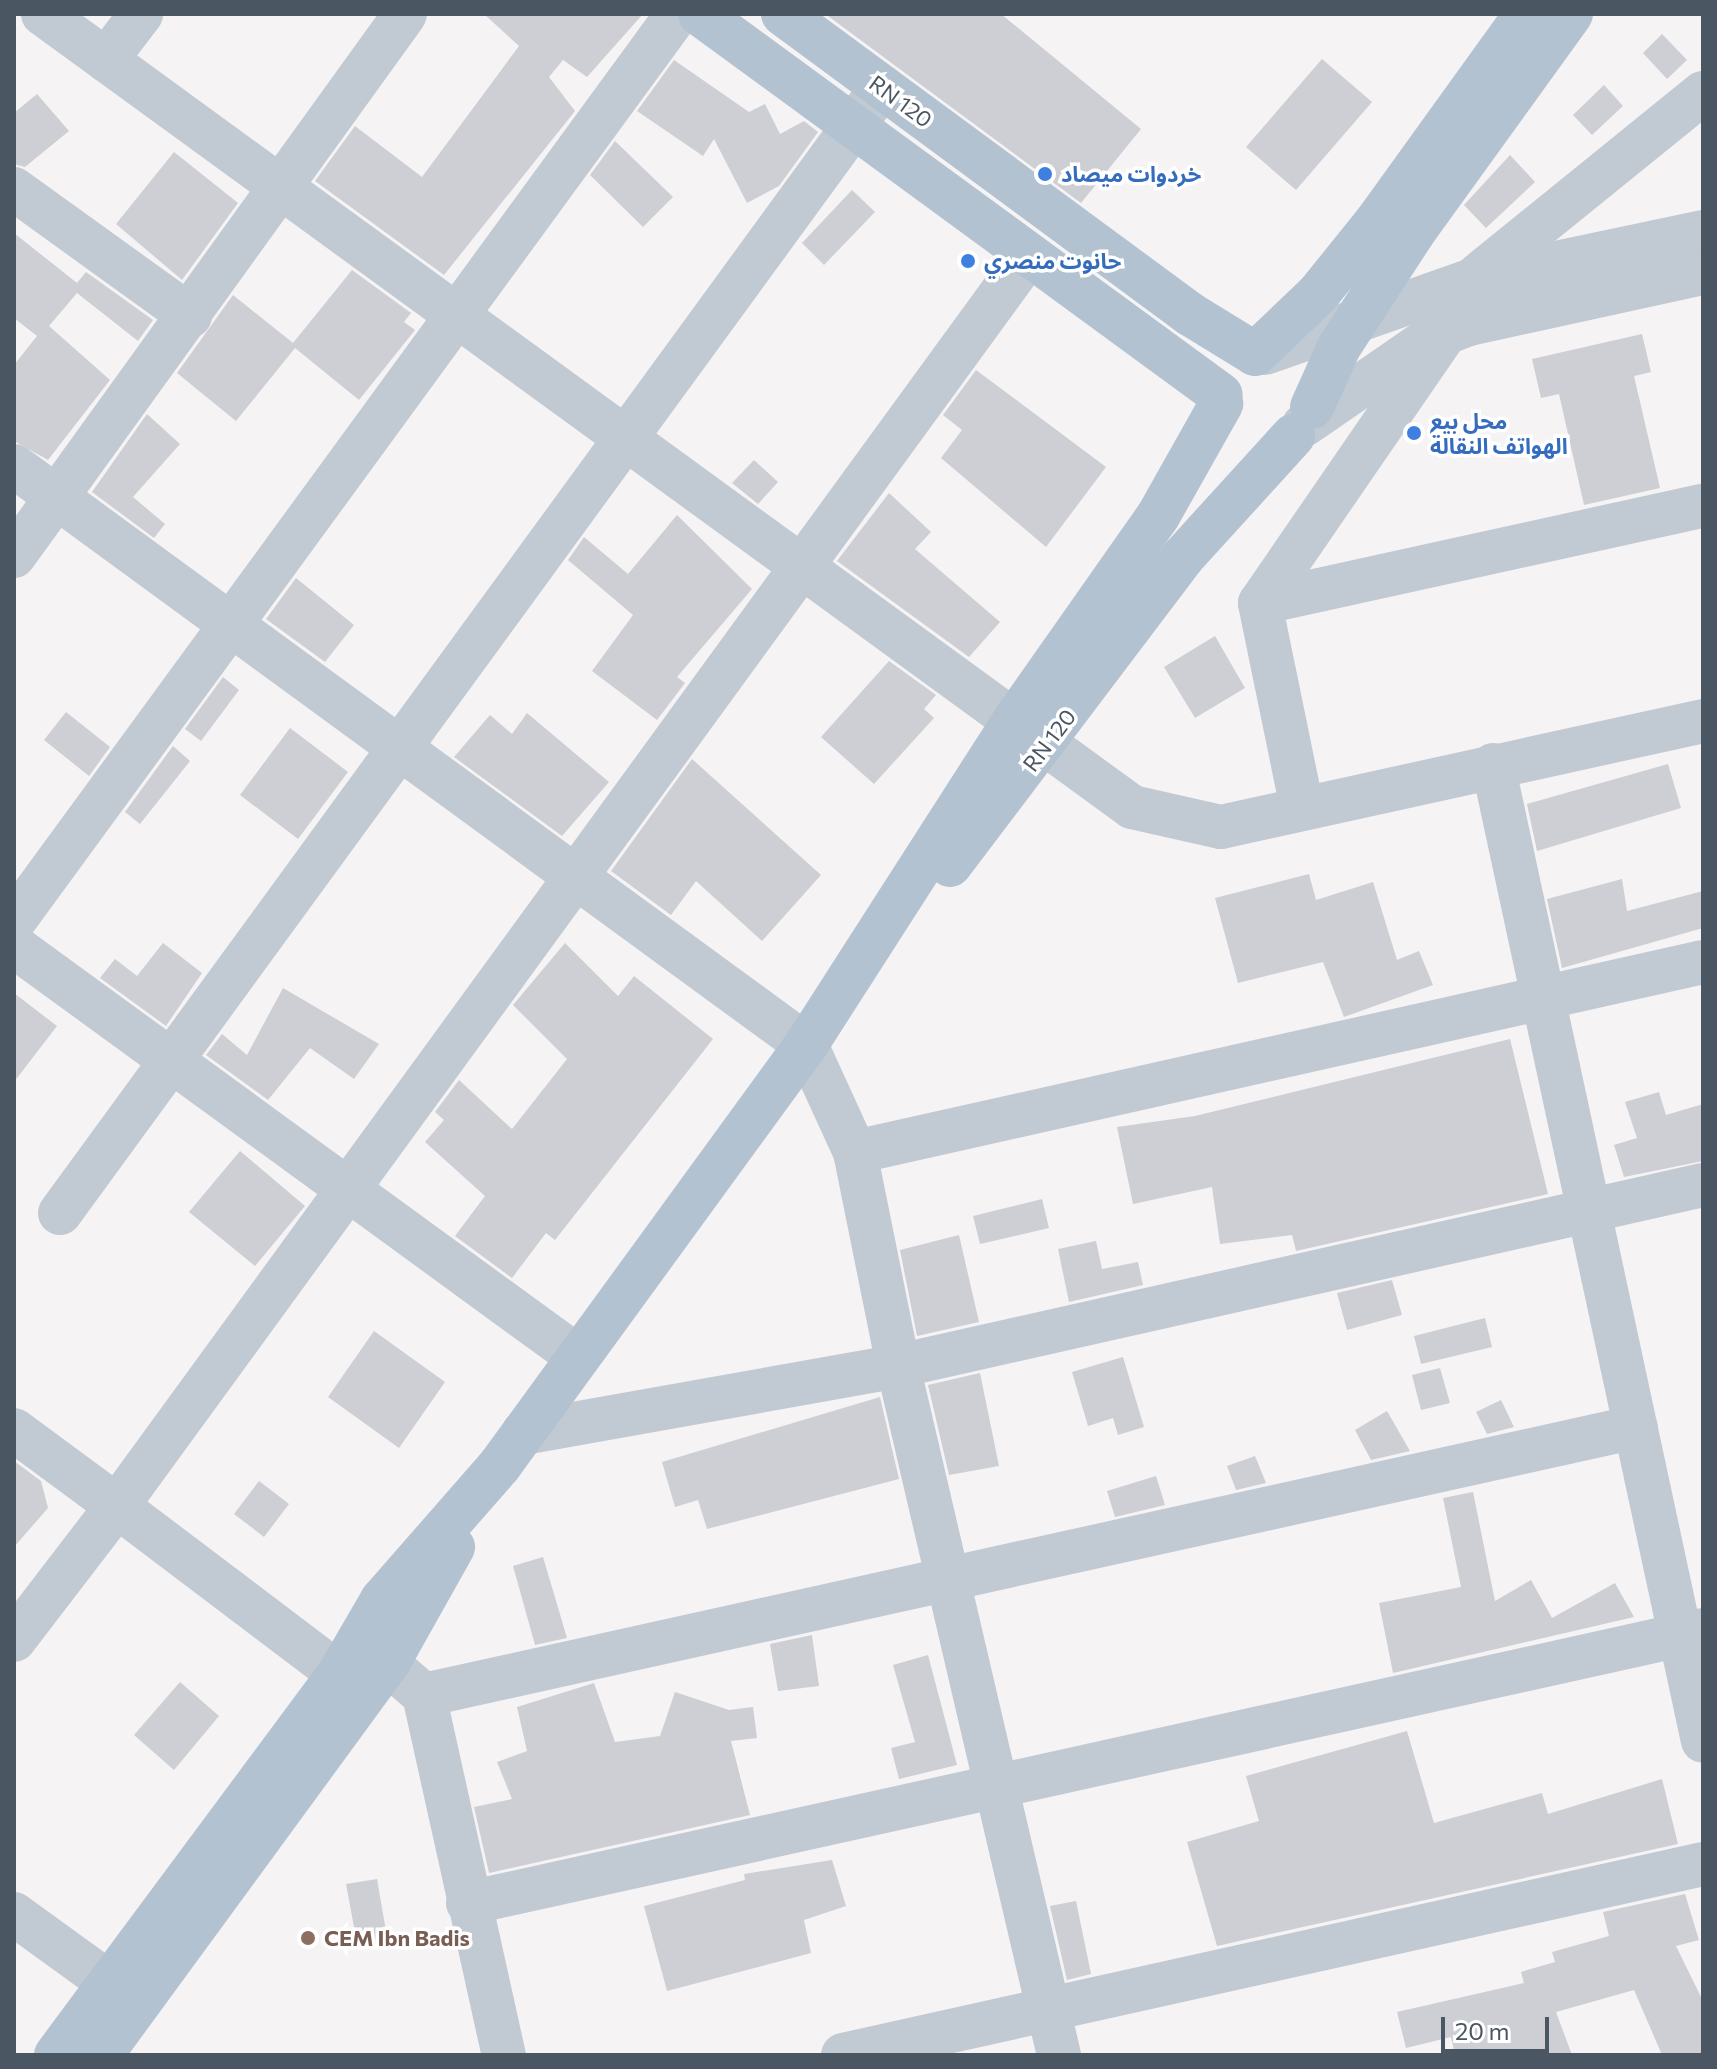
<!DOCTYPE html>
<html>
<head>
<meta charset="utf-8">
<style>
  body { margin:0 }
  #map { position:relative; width:1717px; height:2069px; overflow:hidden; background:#f5f3f3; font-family:Commissioner,"Noto Sans Arabic",sans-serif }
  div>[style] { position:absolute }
  .building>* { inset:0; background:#cdcfd5 }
  .minor>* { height:44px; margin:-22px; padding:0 22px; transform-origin:22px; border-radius:22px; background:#c1cad2 }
  .major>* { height:44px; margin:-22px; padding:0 22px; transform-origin:22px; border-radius:22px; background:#b3c2d1 }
  .dots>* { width:22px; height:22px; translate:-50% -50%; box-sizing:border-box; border:4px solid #fff; border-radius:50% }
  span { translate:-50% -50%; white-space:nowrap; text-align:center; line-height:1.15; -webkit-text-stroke:7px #fff; paint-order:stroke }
  .street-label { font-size:22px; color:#4a5661 }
  .shop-label { font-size:22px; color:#366cbe; font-weight:700 }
  .left { translate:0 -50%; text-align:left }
  .education-label { font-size:22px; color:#785e54; font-weight:700 }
  .frame { position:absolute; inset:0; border:16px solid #4a5661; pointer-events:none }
  .scale { position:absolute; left:1441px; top:2017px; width:108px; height:36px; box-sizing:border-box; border:4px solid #4a5661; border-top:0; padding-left:10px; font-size:24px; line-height:28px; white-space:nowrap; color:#4a5661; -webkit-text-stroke:6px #fff; paint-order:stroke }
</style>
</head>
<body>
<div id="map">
  <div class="building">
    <i style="clip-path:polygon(484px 14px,643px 14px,587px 77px,563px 60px,549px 77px,575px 111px,444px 275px,315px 181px,355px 126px,422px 177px,519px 46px)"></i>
    <i style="clip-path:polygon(1001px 14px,1141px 129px,1081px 203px,828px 16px)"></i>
    <i style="clip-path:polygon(1662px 34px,1687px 60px,1667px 79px,1643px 53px)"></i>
    <i style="clip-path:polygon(1322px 59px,1372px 102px,1296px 190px,1246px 147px)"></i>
    <i style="clip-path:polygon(674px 60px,749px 112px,765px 104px,780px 134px,804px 121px,818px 132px,779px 186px,747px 203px,714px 139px,703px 156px,637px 111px)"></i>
    <i style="clip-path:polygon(1604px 85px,1623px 106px,1592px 135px,1573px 115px)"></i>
    <i style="clip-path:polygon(37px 94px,69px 131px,25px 167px,14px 164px,14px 113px)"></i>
    <i style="clip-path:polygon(615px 141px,673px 197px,643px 227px,590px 175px)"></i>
    <i style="clip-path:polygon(174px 152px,238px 203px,182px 280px,116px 224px)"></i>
    <i style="clip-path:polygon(1510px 155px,1535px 182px,1486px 228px,1464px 205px)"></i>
    <i style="clip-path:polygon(852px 190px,875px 212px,824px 265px,802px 243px)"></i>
    <i style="clip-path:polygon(14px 233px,77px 283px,86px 272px,153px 320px,138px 341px,77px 293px,49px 326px,110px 380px,48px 460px,14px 441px,14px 365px,37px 336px,14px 318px)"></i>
    <i style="clip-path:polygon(352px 270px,411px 313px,404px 322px,415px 330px,359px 400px,295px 348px,236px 421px,177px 373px,233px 295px,293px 343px)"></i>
    <i style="clip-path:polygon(1642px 334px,1651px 372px,1634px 376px,1660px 488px,1584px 505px,1559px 394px,1541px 398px,1532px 359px)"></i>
    <i style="clip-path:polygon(976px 370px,1106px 467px,1046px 547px,941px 458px,962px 430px,943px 415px)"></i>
    <i style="clip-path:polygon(147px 414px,180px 444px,133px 497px,165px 524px,154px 538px,92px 492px)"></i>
    <i style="clip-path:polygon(754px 460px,778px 482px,758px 504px,732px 483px)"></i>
    <i style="clip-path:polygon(889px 493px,931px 532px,915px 549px,1000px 622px,969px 657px,837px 561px)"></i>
    <i style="clip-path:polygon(677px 515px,752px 589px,677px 677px,685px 683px,657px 720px,592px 671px,633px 615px,568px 560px,584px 537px,628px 574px)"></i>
    <i style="clip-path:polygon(296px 578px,354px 625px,325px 662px,266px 619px)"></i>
    <i style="clip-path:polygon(1215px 636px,1245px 688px,1195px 718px,1164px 667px)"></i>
    <i style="clip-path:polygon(889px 661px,936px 695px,924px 709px,934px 718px,874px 784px,821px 737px)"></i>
    <i style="clip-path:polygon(223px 677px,239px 690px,201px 741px,185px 729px)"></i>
    <i style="clip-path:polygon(66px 712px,110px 747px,89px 776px,44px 740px)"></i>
    <i style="clip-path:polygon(527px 713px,609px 782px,562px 836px,454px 757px,490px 715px,512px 734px)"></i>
    <i style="clip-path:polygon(290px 728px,348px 772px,298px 839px,240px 795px)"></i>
    <i style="clip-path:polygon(173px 746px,190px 761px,140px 824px,125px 812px)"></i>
    <i style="clip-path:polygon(692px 759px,821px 875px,762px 941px,696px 881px,671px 915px,611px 871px)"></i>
    <i style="clip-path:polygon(1668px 764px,1681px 808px,1537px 851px,1527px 804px)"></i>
    <i style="clip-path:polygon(1309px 874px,1316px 900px,1373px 882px,1397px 960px,1419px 951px,1433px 985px,1344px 1017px,1323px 962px,1238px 983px,1215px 898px)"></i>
    <i style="clip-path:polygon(1622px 879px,1627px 911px,1703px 891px,1703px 928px,1562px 968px,1547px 899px)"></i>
    <i style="clip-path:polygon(163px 943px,202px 973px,166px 1026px,100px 978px,115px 959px,137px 976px)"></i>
    <i style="clip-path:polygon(565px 943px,618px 996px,634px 976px,713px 1039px,555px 1240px,546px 1233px,512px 1278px,455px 1236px,485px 1196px,425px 1142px,444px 1120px,435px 1112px,459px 1080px,512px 1129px,567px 1059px,513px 1005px)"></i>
    <i style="clip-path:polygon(283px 988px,379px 1044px,354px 1079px,310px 1048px,268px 1100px,206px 1055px,222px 1034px,247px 1055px)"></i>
    <i style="clip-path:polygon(14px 993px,57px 1026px,14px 1082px)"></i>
    <i style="clip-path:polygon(1510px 1039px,1548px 1194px,1296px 1251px,1292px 1235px,1220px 1244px,1212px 1187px,1133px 1204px,1117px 1127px,1195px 1116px)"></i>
    <i style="clip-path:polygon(1659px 1092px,1666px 1115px,1703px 1104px,1703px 1161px,1624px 1177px,1614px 1145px,1637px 1138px,1625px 1102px)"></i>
    <i style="clip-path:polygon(240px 1151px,305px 1206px,255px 1266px,189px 1212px)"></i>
    <i style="clip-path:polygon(1042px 1199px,1049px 1228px,980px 1244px,973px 1216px)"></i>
    <i style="clip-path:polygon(959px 1235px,979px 1322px,917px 1336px,900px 1250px)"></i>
    <i style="clip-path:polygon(1096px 1241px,1102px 1269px,1138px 1262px,1143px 1285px,1069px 1302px,1058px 1249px)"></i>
    <i style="clip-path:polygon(1392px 1280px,1402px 1315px,1347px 1330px,1337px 1293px)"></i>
    <i style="clip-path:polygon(1485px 1318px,1492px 1347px,1421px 1364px,1414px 1336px)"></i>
    <i style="clip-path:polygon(374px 1331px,445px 1382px,399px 1448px,328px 1397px)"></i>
    <i style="clip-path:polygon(1123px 1357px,1144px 1427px,1118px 1435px,1113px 1418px,1088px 1426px,1072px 1372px)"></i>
    <i style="clip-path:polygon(1440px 1368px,1450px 1403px,1421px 1410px,1412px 1375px)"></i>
    <i style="clip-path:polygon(980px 1373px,999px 1466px,949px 1475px,928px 1385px)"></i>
    <i style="clip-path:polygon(880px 1397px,899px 1479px,707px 1529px,698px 1500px,675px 1507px,662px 1462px)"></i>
    <i style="clip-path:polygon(1501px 1400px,1514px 1427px,1487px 1434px,1476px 1412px)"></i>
    <i style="clip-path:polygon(1387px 1411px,1410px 1451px,1371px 1460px,1355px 1430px)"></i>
    <i style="clip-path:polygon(1255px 1456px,1266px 1483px,1236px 1490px,1227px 1466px)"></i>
    <i style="clip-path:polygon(14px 1461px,41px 1481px,48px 1508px,14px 1547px)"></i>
    <i style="clip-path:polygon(1156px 1476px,1165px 1505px,1115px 1517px,1107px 1491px)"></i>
    <i style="clip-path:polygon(259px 1481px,289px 1504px,264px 1537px,234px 1514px)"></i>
    <i style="clip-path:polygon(1473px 1492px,1495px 1601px,1531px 1580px,1552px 1618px,1615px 1583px,1634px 1617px,1393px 1673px,1379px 1603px,1461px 1587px,1443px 1498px)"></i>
    <i style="clip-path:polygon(543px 1557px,567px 1638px,535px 1645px,513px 1566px)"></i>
    <i style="clip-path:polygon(812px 1635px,819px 1686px,778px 1691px,770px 1644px)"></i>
    <i style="clip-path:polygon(928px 1655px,957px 1765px,899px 1779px,891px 1748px,915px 1742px,893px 1665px)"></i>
    <i style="clip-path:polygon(180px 1682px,219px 1716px,174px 1770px,134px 1735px)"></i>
    <i style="clip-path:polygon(594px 1683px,615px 1742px,660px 1736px,675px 1692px,729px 1710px,753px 1707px,757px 1738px,731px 1741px,750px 1815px,489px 1873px,474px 1807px,512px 1799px,497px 1762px,527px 1751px,517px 1707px)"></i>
    <i style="clip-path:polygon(1407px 1731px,1434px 1823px,1542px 1793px,1548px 1814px,1662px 1779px,1678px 1844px,1217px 1946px,1187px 1842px,1259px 1821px,1246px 1776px)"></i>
    <i style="clip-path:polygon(832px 1860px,846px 1906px,804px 1920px,811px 1953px,667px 1991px,644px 1906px,745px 1880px,744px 1874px)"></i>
    <i style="clip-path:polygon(377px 1879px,387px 1937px,357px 1943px,346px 1884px)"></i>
    <i style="clip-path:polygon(1685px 1894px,1699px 1940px,1676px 1946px,1703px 2001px,1703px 2055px,1662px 2055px,1634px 1990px,1556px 2012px,1572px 2055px,1455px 2055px,1451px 2037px,1406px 2048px,1397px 2012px,1524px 1983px,1521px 1972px,1555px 1962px,1552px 1952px,1609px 1936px,1603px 1912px)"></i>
    <i style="clip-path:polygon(1076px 1901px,1091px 1974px,1067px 1980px,1050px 1906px)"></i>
  </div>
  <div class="minor">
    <i style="left:43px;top:14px;width:1347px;rotate:36.06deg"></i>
    <i style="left:1132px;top:807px;width:91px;rotate:12.7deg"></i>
    <i style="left:1221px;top:827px;width:494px;rotate:-12.4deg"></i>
    <i style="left:106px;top:60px;width:58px;rotate:-52.7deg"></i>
    <i style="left:14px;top:189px;width:217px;rotate:35.8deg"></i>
    <i style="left:1478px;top:275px;width:289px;rotate:-39deg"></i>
    <i style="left:1265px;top:353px;width:217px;rotate:-19.4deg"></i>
    <i style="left:1470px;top:281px;width:238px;rotate:-11.9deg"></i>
    <i style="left:1304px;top:425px;width:150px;rotate:-34.6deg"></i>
    <i style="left:1427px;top:340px;width:45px;rotate:-20.9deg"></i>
    <i style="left:1469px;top:324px;width:239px;rotate:-12.3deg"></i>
    <i style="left:14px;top:466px;width:981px;rotate:36.17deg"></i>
    <i style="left:806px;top:1045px;width:118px;rotate:65.4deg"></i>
    <i style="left:855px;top:1152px;width:218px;rotate:78.6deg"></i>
    <i style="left:898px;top:1366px;width:708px;rotate:76.85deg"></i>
    <i style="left:14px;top:556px;width:668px;rotate:-54.19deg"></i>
    <i style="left:1260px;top:603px;width:453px;rotate:-12.4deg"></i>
    <i style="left:1493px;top:765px;width:998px;rotate:77.86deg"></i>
    <i style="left:1302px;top:808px;width:209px;rotate:-101.6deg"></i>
    <i style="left:1260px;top:603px;width:329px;rotate:-55.5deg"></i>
    <i style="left:14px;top:921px;width:1123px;rotate:-53.83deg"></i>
    <i style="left:14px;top:946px;width:698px;rotate:36.08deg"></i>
    <i style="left:855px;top:1152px;width:869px;rotate:-12.63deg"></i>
    <i style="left:60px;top:1213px;width:1394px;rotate:-53.87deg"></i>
    <i style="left:14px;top:1430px;width:128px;rotate:36.4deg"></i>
    <i style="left:117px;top:1506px;width:1548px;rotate:-53.91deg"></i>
    <i style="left:523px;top:1433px;width:381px;rotate:-10.1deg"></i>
    <i style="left:898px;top:1366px;width:825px;rotate:-12.67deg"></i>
    <i style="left:14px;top:1640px;width:169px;rotate:-52.5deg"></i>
    <i style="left:117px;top:1506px;width:278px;rotate:37.1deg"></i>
    <i style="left:402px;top:1676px;width:29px;rotate:41deg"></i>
    <i style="left:424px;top:1695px;width:369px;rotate:77.5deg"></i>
    <i style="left:424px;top:1695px;width:1241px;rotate:-12.47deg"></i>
    <i style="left:468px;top:1903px;width:1265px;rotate:-12.46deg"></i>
    <i style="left:14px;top:1914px;width:116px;rotate:35.9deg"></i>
    <i style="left:843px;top:2055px;width:881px;rotate:-12.52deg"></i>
  </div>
  <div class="major">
    <i style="left:700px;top:14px;width:645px;rotate:36.18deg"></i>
    <i style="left:783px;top:14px;width:506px;rotate:36.39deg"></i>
    <i style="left:1190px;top:314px;width:76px;rotate:31.6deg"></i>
    <i style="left:1255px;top:354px;width:87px;rotate:-43.6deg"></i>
    <i style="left:1318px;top:294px;width:92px;rotate:-51.1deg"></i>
    <i style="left:1376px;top:222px;width:256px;rotate:-54.2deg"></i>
    <i style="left:1312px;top:407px;width:66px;rotate:-65.8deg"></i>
    <i style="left:1339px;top:347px;width:136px;rotate:-57deg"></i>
    <i style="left:1413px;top:233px;width:270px;rotate:-54.2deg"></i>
    <i style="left:950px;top:865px;width:385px;rotate:-52.9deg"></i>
    <i style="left:1182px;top:558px;width:165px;rotate:-47.7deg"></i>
    <i style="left:56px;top:2055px;width:475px;rotate:-53.4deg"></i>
    <i style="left:339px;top:1674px;width:86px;rotate:-59.8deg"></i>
    <i style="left:382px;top:1600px;width:179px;rotate:-48.8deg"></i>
    <i style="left:500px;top:1465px;width:520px;rotate:-53.92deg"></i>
    <i style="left:806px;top:1045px;width:389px;rotate:-57.3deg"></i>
    <i style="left:1016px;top:718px;width:247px;rotate:-54.9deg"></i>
    <i style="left:1158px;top:516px;width:129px;rotate:-60.6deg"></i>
    <i style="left:101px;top:2055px;width:486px;rotate:-53.8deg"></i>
    <i style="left:388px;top:1663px;width:133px;rotate:-60.7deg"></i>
  </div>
  <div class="dots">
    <i style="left:1045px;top:174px;background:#3f7fe0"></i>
    <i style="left:968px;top:261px;background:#3f7fe0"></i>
    <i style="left:1414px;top:433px;background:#3f7fe0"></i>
    <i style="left:308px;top:1938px;background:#8d6e63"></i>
  </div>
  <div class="street-label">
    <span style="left:901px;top:101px;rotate:36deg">RN 120</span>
    <span style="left:1049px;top:740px;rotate:-53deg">RN 120</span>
  </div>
  <div class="shop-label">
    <span class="left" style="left:1061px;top:174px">خردوات ميصاد</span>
    <span class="left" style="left:984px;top:261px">حانوت منصري</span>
    <span class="left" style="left:1430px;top:433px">محل بيع<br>الهواتف النقالة</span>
  </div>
  <div class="education-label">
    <span class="left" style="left:324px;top:1938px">CEM Ibn Badis</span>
  </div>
  <div class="frame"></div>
  <div class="scale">20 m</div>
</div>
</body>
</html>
